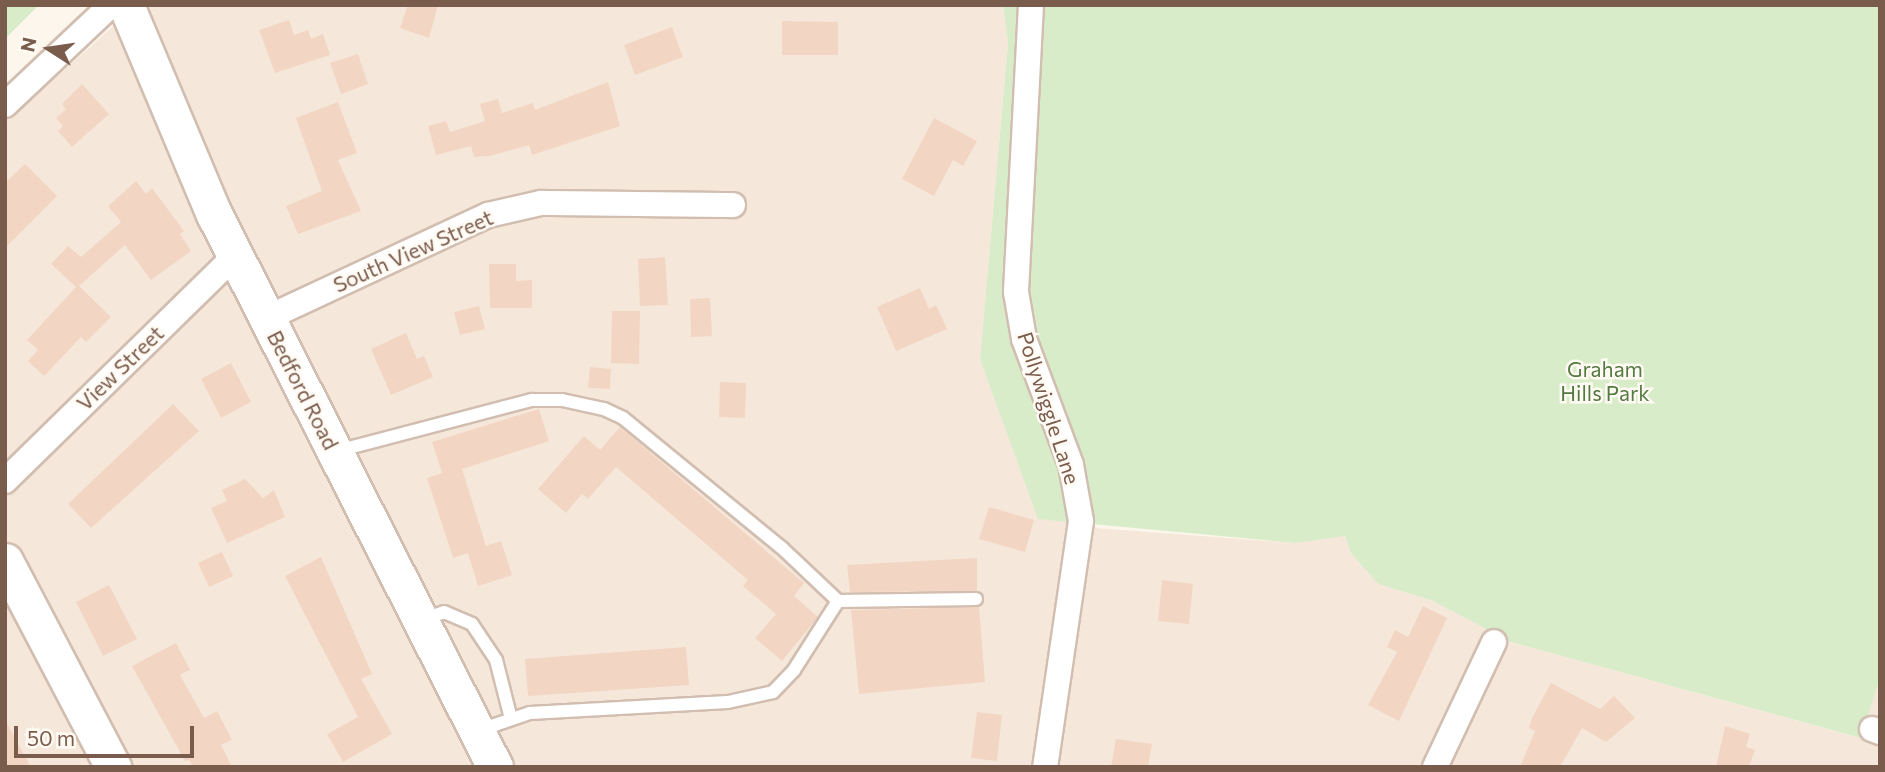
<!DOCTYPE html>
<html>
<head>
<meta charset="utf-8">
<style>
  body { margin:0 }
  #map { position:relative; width:1885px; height:772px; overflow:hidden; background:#fdf6ec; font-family:Commissioner,sans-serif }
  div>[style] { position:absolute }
  .residential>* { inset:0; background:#f5e8da }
  .green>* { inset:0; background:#d8ecc9 }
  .building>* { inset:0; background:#f3d5c3 }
  .roads { filter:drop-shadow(2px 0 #d1beb0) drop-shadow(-2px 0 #d1beb0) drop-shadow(0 2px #d1beb0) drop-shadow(0 -2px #d1beb0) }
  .service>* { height:12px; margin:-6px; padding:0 6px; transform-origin:6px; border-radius:6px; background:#fff }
  .minor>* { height:24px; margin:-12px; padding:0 12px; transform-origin:12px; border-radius:12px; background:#fff }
  .secondary>* { height:35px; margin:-17.5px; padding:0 17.5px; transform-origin:17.5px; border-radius:17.5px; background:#fff }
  span { translate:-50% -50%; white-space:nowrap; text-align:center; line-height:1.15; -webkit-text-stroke:5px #fffaf3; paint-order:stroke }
  .street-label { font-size:21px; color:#7a5c4d }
  .park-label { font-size:21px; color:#537a41 }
  .frame { position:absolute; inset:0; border:7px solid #7a5c4d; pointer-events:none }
  .north { position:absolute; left:14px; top:14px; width:70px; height:70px; -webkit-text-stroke:5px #fffaf3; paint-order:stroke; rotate:282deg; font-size:19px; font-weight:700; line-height:28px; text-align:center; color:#7a5c4d }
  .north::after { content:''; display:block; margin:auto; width:24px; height:32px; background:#7a5c4d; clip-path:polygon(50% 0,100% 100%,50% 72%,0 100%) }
  .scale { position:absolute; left:14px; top:726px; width:180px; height:32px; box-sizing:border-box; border:4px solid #7a5c4d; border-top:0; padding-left:9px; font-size:21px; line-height:24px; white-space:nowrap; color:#7a5c4d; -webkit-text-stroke:5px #fffaf3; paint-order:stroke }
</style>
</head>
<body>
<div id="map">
  <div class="residential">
    <i style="clip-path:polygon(137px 5px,1003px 5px,1008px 43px,980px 359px,1096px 528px,1295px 543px,1345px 535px,1351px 553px,1378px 584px,1431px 600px,1511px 642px,1860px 738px,1880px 678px,1880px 767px,5px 767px,5px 123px)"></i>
  </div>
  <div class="green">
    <i style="clip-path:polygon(5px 5px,39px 5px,5px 39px)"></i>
    <i style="clip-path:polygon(1003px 5px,1880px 5px,1880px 678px,1861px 738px,1511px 642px,1431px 600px,1378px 584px,1351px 553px,1345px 536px,1295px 543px,1038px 519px,980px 359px,1008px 43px)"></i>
  </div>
  <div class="building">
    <i style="clip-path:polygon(408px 5px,438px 5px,429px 38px,400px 28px)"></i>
    <i style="clip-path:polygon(289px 20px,294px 35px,308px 30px,311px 39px,323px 34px,330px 55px,275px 73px,259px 30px)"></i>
    <i style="clip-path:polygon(782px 21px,838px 22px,838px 55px,782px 55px)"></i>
    <i style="clip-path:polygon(672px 27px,683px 57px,635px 75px,624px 45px)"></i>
    <i style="clip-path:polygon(358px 54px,368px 84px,341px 94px,330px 63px)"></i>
    <i style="clip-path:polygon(608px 82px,620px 126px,532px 155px,529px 145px,490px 156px,474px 157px,471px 146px,436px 155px,428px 126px,446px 121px,450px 132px,485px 121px,480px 104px,498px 99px,502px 113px,533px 103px,535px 110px)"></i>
    <i style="clip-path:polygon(82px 84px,109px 114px,72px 147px,58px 131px,63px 126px,56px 118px,66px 109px,62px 104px)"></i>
    <i style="clip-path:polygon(338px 102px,357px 153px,338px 160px,361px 211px,298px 234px,286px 206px,322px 191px,296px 118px)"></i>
    <i style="clip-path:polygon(934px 118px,977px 141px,963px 166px,953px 160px,934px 196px,902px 179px)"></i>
    <i style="clip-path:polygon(25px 164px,57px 196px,5px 248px,5px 183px)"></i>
    <i style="clip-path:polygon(136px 181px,146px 194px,152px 188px,184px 231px,180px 234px,191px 251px,151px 280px,125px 245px,79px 286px,111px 317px,86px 342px,81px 337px,44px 376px,28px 361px,38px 350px,27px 340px,76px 287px,51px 264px,68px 246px,81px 257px,121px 222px,108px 206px)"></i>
    <i style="clip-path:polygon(665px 257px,668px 305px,640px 306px,638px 259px)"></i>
    <i style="clip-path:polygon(489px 264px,516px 264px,516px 281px,532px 280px,532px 308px,490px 308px)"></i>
    <i style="clip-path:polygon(920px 288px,929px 309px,936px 305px,947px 329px,896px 351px,877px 307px)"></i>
    <i style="clip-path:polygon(710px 298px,712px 336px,691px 337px,690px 299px)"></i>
    <i style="clip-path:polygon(479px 306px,485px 329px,460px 335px,454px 312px)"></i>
    <i style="clip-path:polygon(612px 311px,640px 311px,639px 364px,611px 363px)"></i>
    <i style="clip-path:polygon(406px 333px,417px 359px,424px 356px,433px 377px,391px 395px,371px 349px)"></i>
    <i style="clip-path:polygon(231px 363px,251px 402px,221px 418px,201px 379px)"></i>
    <i style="clip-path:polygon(590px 367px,611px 369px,610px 389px,588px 388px)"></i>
    <i style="clip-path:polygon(720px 382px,746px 383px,745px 418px,719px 417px)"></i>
    <i style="clip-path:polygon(173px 404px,199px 431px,91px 528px,68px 504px)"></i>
    <i style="clip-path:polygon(539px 409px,549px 441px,462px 469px,486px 546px,501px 541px,512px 575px,478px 586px,468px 553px,453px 558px,427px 478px,442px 473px,432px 442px)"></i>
    <i style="clip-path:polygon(620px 427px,804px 583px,794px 596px,818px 617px,782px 661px,755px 638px,776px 614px,743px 586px,748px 580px,616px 467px,588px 499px,582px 494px,566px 513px,538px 489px,584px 436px,600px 450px)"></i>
    <i style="clip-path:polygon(245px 479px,263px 498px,274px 490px,285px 517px,227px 543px,211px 508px,227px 501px,222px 490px)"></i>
    <i style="clip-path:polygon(989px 507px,1034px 520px,1025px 552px,979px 539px)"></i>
    <i style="clip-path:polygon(222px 552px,233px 576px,209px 587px,198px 563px)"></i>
    <i style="clip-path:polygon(321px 557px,372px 674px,361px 679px,392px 734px,343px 762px,327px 734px,358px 717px,285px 576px)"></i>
    <i style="clip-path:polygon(977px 558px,977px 591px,850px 592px,847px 565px)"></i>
    <i style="clip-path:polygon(1162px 580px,1193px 584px,1189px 624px,1158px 621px)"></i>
    <i style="clip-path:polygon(109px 585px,137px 639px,103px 656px,76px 602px)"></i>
    <i style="clip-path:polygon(1423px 606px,1447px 618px,1399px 721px,1368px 705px,1397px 652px,1387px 647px,1395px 630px,1408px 637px)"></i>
    <i style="clip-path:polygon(979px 607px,985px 682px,859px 694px,851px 610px)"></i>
    <i style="clip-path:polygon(176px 643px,190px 670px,180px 675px,204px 718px,217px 711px,232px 740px,221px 745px,232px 767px,193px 767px,189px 760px,185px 761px,132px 666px)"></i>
    <i style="clip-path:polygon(686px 647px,689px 685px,528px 696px,525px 659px)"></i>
    <i style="clip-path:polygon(1551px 683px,1600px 709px,1614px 696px,1635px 718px,1606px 742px,1582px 728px,1560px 767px,1520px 767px,1535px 731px,1529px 728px,1532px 718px)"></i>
    <i style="clip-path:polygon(977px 712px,1002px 715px,997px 761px,971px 758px)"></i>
    <i style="clip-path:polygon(5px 720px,31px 767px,5px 767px)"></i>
    <i style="clip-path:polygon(1725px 726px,1750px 734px,1746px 747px,1755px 750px,1749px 767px,1716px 767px)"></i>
    <i style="clip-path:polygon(1116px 739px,1152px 744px,1148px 767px,1111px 767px)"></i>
  </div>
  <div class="roads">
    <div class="service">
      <i style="left:337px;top:451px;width:202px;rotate:-14.7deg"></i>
      <i style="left:532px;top:400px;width:30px"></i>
      <i style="left:562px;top:400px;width:43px;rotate:12.1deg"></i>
      <i style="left:604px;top:409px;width:21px;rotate:25deg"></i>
      <i style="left:623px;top:418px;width:205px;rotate:39.3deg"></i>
      <i style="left:782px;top:548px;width:77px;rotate:43.4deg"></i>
      <i style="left:838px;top:601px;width:138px;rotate:-0.8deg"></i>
      <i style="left:423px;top:619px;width:22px;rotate:-18deg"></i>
      <i style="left:444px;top:612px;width:30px;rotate:23deg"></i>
      <i style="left:472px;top:624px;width:43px;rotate:56.3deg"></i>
      <i style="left:496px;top:660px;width:61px;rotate:75.7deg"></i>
      <i style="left:480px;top:730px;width:53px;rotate:-18.8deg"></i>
      <i style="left:530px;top:713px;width:198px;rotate:-3.2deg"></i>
      <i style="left:728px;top:702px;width:46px;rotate:-12.5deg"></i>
      <i style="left:773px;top:692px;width:30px;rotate:-46deg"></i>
      <i style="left:794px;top:670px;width:82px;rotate:-57.5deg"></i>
    </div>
    <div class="minor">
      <i style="left:1031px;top:5px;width:287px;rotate:93deg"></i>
      <i style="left:1016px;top:292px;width:48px;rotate:80.3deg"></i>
      <i style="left:1024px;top:339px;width:134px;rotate:69.5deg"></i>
      <i style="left:1071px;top:465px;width:57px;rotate:79.9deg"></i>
      <i style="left:1081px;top:521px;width:249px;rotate:98.3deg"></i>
      <i style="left:5px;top:105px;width:146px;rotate:-43.3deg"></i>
      <i style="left:267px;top:318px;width:244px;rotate:-25deg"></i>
      <i style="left:488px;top:215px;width:54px;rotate:-12.8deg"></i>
      <i style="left:541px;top:203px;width:192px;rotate:0.6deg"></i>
      <i style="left:5px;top:481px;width:322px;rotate:-44.4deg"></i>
      <i style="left:1872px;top:729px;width:9px;rotate:21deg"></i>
      <i style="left:1435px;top:767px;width:138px;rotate:-64.7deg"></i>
    </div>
    <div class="secondary">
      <i style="left:126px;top:5px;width:227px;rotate:67.2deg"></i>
      <i style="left:214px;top:214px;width:620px;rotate:63.06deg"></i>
      <i style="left:5px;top:561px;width:233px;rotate:62.3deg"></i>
    </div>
  </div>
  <div class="street-label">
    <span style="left:413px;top:251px;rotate:-24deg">South View Street</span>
    <span style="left:120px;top:368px;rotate:-44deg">View Street</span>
    <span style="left:303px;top:390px;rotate:63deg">Bedford Road</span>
    <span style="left:1049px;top:408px;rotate:72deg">Pollywiggle Lane</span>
  </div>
  <div class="park-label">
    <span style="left:1605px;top:381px">Graham<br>Hills Park</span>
  </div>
  <div class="frame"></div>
  <div class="north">N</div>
  <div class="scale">50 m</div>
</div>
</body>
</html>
